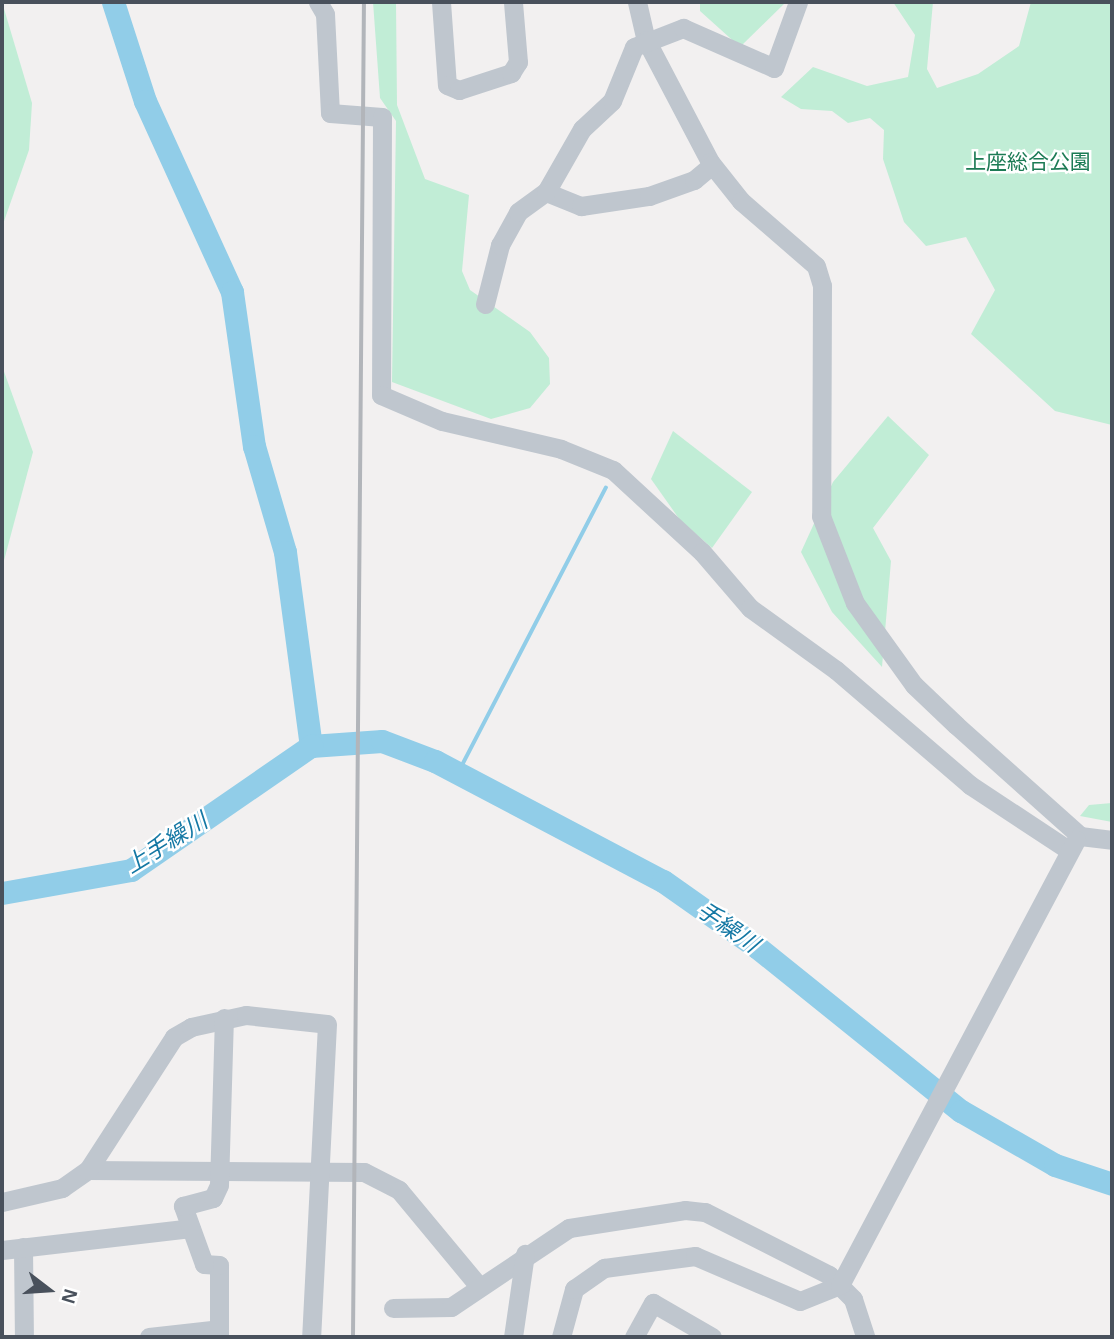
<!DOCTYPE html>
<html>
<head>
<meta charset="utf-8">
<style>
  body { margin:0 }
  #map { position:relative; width:1114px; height:1339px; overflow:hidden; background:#f2f0f0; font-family:Arial,"Noto Sans JP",sans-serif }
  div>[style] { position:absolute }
  .green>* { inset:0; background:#c1edd6 }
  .stream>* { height:3.5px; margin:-1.75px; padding:0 1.75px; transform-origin:1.75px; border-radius:1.75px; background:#91cde8 }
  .river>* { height:23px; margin:-11.5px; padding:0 11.5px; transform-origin:11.5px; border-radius:11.5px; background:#91cde8 }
  .minor>* { height:19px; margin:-9.5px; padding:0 9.5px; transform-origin:9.5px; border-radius:9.5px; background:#bfc6ce }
  .rail>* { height:3.5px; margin:-1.75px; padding:0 1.75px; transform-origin:1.75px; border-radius:1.75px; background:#b2b5ba }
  span { translate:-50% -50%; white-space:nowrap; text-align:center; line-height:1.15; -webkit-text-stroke:5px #fff; paint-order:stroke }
  .park-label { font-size:21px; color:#1c7b55 }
  .water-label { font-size:23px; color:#1478a4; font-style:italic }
  .frame { position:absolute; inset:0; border:4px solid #49515c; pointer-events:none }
  .north { position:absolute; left:14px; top:1255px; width:70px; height:70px; -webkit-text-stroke:5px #fff; paint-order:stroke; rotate:107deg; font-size:19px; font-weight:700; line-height:28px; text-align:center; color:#49515c }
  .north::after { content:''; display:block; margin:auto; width:24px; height:32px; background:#49515c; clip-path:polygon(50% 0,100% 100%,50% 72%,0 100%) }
</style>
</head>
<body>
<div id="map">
  <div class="green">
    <i style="clip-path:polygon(2px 2px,32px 103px,29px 150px,2px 227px)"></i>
    <i style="clip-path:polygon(373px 2px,396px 2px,397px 105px,425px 179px,469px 195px,462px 271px,470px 290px,530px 332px,549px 358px,550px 384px,530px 408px,491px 419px,392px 382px,396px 121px,380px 98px)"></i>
    <i style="clip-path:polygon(700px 2px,786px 2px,740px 47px,700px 11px)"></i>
    <i style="clip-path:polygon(893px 2px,933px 2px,927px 69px,937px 88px,978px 74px,1019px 46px,1031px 2px,1112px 2px,1112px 425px,1055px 411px,971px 334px,995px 290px,966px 237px,926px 246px,904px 222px,883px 159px,884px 130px,870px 118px,848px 123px,832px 111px,801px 109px,781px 97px,813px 67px,867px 86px,908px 77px,915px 35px)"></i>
    <i style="clip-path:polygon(2px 366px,33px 452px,2px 568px)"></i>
    <i style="clip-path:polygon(888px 416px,929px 455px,873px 528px,891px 561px,882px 667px,832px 612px,801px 552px,833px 482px)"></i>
    <i style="clip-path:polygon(673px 431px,752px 492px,712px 548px,680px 520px,651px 479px)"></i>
    <i style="clip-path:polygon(1112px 803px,1112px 822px,1080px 816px,1089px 805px)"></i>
  </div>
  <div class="stream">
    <i style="left:458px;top:773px;width:321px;rotate:-62.6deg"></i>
  </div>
  <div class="river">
    <i style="left:113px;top:2px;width:104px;rotate:72.1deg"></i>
    <i style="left:145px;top:101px;width:210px;rotate:65.5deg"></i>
    <i style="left:232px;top:292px;width:156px;rotate:81.9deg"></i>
    <i style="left:254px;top:446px;width:110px;rotate:73.7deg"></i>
    <i style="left:285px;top:552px;width:196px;rotate:82.4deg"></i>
    <i style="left:311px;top:746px;width:71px;rotate:-4deg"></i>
    <i style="left:382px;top:741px;width:57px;rotate:20.7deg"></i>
    <i style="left:435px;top:761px;width:258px;rotate:27.8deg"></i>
    <i style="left:663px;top:881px;width:116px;rotate:35.2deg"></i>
    <i style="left:758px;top:948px;width:260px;rotate:38.8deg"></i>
    <i style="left:961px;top:1111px;width:108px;rotate:29.9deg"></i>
    <i style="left:1055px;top:1165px;width:60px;rotate:18.4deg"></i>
    <i style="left:2px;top:893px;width:131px;rotate:-10.1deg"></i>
    <i style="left:131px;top:870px;width:219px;rotate:-34.6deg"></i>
  </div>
  <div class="minor">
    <i style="left:318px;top:2px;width:14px;rotate:60deg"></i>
    <i style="left:325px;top:14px;width:99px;rotate:87.1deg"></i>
    <i style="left:330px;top:113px;width:52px;rotate:4.4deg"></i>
    <i style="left:382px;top:117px;width:278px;rotate:90.2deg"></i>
    <i style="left:381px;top:395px;width:66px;rotate:23.1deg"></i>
    <i style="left:442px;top:421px;width:122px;rotate:13.2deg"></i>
    <i style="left:561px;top:449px;width:56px;rotate:22deg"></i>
    <i style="left:613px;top:470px;width:121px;rotate:42.7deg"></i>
    <i style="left:702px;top:552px;width:74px;rotate:49.4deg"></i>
    <i style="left:750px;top:608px;width:106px;rotate:35.8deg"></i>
    <i style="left:836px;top:670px;width:177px;rotate:40.6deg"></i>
    <i style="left:970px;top:785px;width:116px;rotate:33.4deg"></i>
    <i style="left:441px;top:2px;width:83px;rotate:85.9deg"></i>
    <i style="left:447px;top:85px;width:13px;rotate:23deg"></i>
    <i style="left:459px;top:90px;width:55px;rotate:-18.1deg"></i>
    <i style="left:511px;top:73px;width:13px;rotate:-58deg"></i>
    <i style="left:518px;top:62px;width:60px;rotate:-94.8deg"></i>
    <i style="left:637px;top:2px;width:39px;rotate:77deg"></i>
    <i style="left:646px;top:40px;width:138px;rotate:62.3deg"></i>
    <i style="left:710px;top:162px;width:50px;rotate:51.5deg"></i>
    <i style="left:741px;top:201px;width:99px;rotate:40.9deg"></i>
    <i style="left:816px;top:266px;width:21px;rotate:73deg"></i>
    <i style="left:822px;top:286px;width:230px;rotate:90.2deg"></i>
    <i style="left:821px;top:516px;width:93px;rotate:68.7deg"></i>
    <i style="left:855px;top:603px;width:101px;rotate:54.3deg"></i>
    <i style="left:914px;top:685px;width:58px;rotate:43.6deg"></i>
    <i style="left:956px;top:725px;width:166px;rotate:41.8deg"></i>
    <i style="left:1080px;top:836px;width:32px;rotate:7deg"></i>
    <i style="left:546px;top:192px;width:38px;rotate:22deg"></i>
    <i style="left:581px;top:206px;width:69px;rotate:-8.4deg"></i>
    <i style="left:649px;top:196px;width:48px;rotate:-19.6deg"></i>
    <i style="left:694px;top:180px;width:23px;rotate:-40deg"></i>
    <i style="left:485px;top:304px;width:61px;rotate:-75.7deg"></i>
    <i style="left:500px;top:245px;width:38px;rotate:-61deg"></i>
    <i style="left:518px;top:212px;width:34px;rotate:-36deg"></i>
    <i style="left:546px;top:192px;width:73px;rotate:-60.3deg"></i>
    <i style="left:582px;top:129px;width:41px;rotate:-43deg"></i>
    <i style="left:612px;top:101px;width:58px;rotate:-67.8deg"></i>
    <i style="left:634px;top:47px;width:53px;rotate:-21.2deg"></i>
    <i style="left:683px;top:28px;width:99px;rotate:23.7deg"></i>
    <i style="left:774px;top:68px;width:70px;rotate:-70deg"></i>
    <i style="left:88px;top:1170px;width:276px;rotate:0.4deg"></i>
    <i style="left:364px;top:1172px;width:39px;rotate:27deg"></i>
    <i style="left:399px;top:1190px;width:124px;rotate:50.3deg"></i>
    <i style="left:2px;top:1202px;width:62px;rotate:-13.1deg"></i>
    <i style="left:62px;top:1188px;width:32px;rotate:-35deg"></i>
    <i style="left:88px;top:1170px;width:158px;rotate:-57.1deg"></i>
    <i style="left:174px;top:1037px;width:20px;rotate:-30deg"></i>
    <i style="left:191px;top:1027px;width:56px;rotate:-12.3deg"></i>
    <i style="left:246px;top:1015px;width:81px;rotate:6.3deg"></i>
    <i style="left:327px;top:1024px;width:313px;rotate:92.9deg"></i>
    <i style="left:23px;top:1247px;width:90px;rotate:89.4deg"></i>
    <i style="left:2px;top:1250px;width:190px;rotate:-6.6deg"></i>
    <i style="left:393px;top:1308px;width:58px;rotate:-1deg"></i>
    <i style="left:451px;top:1307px;width:142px;rotate:-33.8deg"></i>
    <i style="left:569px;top:1228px;width:117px;rotate:-8.8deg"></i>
    <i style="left:685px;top:1210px;width:20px;rotate:6deg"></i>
    <i style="left:705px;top:1212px;width:139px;rotate:26.9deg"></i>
    <i style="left:829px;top:1275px;width:34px;rotate:45deg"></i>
    <i style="left:853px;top:1299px;width:40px;rotate:72deg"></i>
    <i style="left:149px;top:1337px;width:70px;rotate:-6.5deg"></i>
    <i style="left:219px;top:1337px;width:72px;rotate:-90deg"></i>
    <i style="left:219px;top:1265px;width:15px;rotate:-176deg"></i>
    <i style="left:204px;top:1264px;width:62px;rotate:-109.9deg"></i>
    <i style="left:183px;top:1206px;width:31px;rotate:-15deg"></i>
    <i style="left:213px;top:1198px;width:14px;rotate:-65deg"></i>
    <i style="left:219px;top:1185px;width:167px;rotate:-88.3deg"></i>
    <i style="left:513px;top:1337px;width:84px;rotate:-81.8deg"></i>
    <i style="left:561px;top:1337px;width:50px;rotate:-74.8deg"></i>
    <i style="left:574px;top:1289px;width:37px;rotate:-35deg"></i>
    <i style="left:604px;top:1268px;width:92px;rotate:-7.5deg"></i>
    <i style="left:695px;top:1256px;width:114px;rotate:23.2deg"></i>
    <i style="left:800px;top:1301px;width:43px;rotate:-21.8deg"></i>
    <i style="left:840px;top:1285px;width:504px;rotate:-62.06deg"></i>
    <i style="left:634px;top:1337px;width:39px;rotate:-61deg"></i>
    <i style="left:653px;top:1303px;width:68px;rotate:30deg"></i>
  </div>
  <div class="rail">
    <i style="left:353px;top:1337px;width:1335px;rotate:-89.53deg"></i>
  </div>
  <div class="park-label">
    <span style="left:1028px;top:162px">上座総合公園</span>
  </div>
  <div class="water-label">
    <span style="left:166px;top:843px;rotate:-32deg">上手繰川</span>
    <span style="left:728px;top:927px;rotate:35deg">手繰川</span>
  </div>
  <div class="frame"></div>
  <div class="north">N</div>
</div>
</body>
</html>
